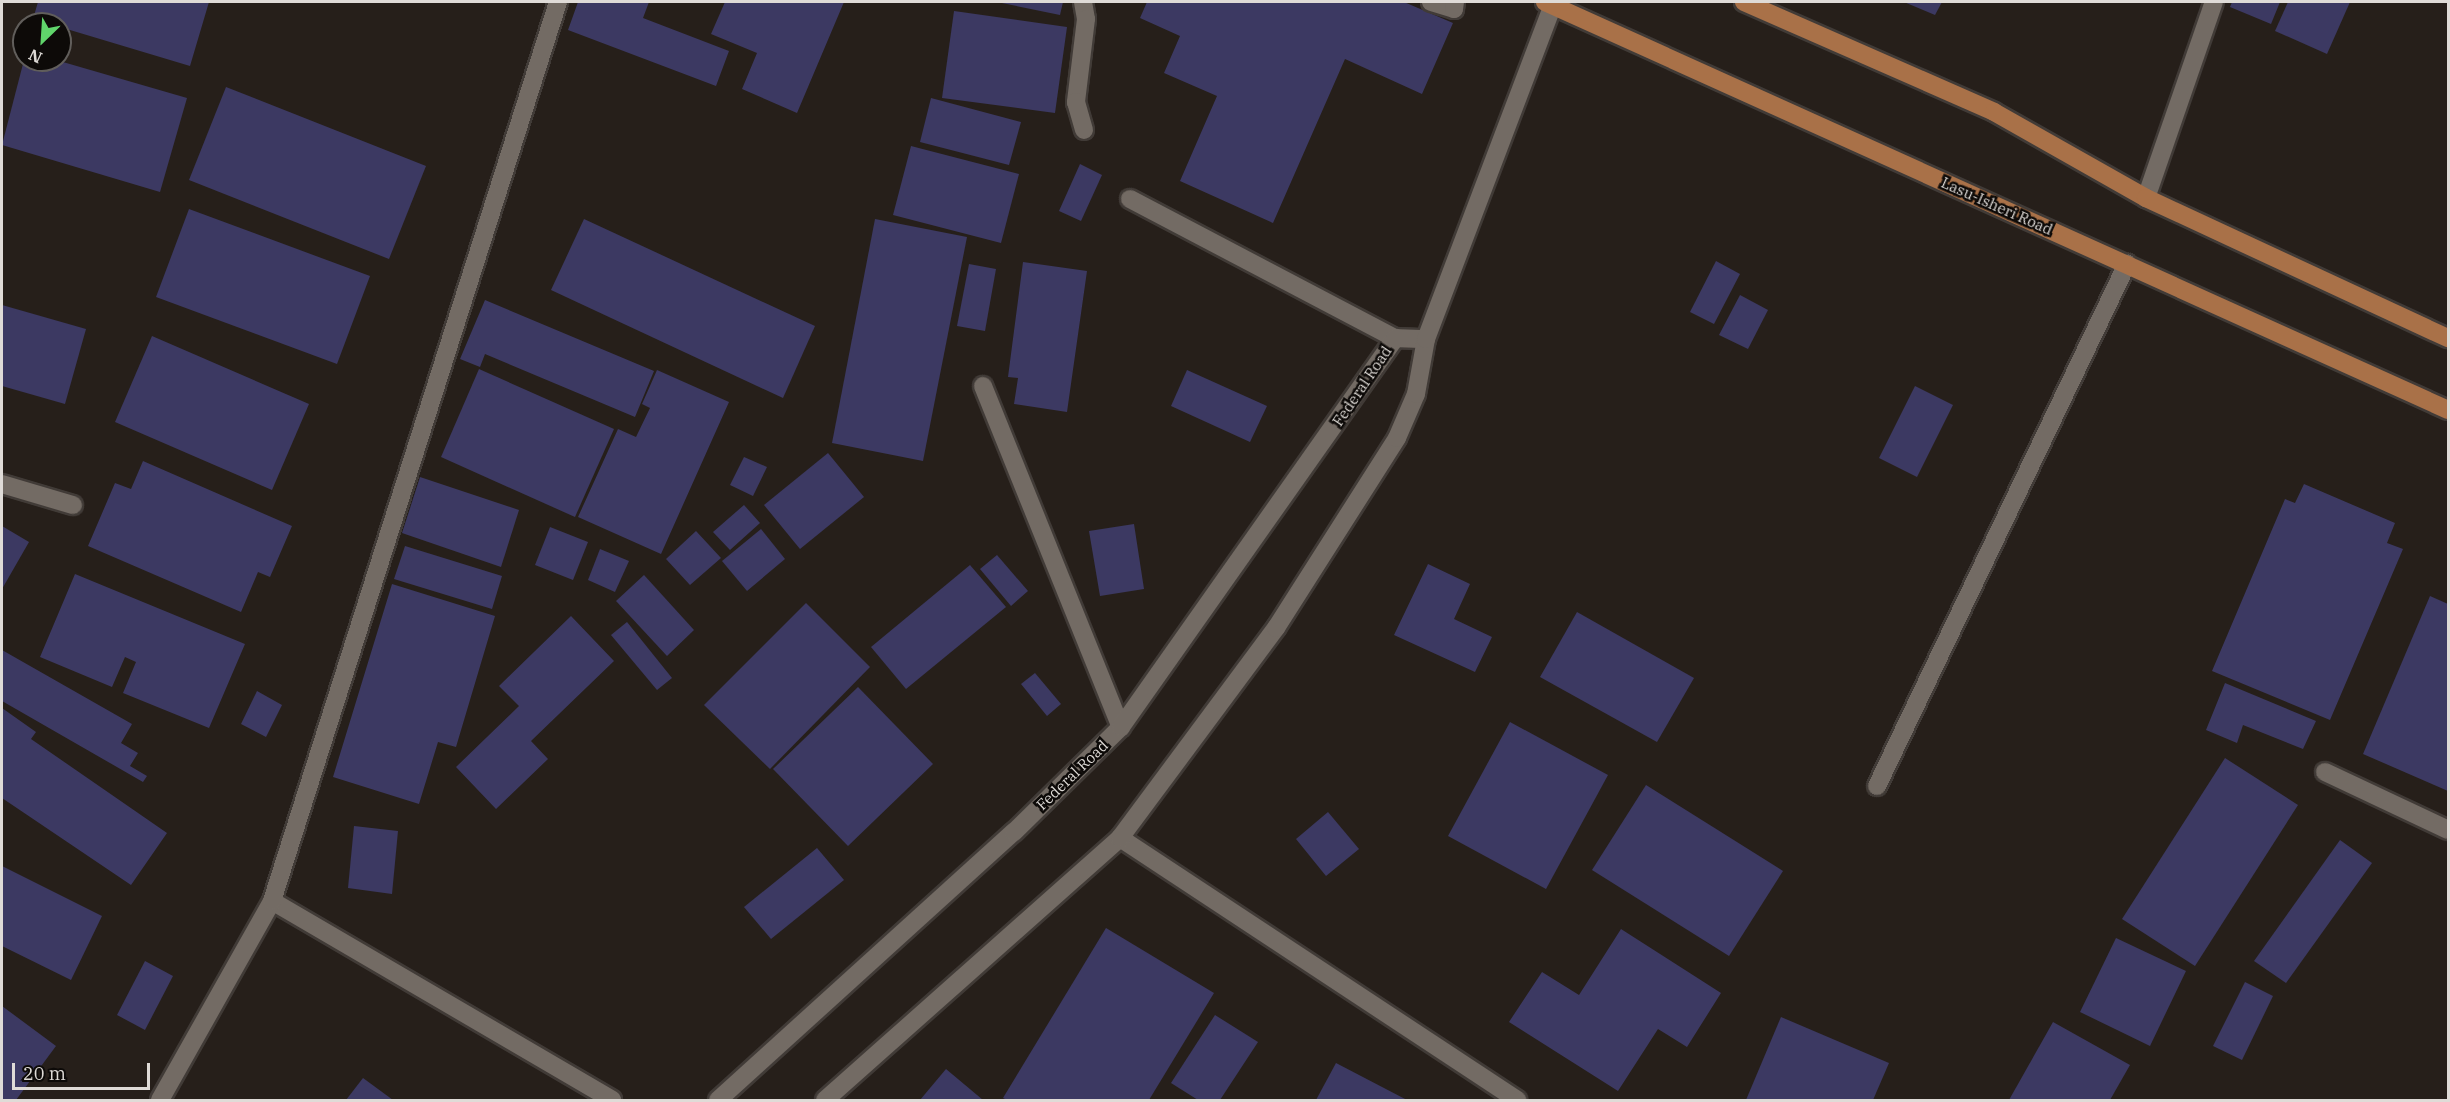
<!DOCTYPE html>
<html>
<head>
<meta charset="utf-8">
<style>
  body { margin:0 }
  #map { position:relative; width:2450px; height:1102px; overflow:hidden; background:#261f1a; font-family:"IBM Plex Serif",serif }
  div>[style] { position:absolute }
  .building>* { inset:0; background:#3c3962 }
  .roads { filter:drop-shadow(2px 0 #413b37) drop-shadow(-2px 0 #413b37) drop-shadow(0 2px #413b37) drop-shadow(0 -2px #413b37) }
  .lane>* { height:18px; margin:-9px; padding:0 9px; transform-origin:9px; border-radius:9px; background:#736b64 }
  .street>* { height:18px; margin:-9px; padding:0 9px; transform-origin:9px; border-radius:9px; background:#736b64 }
  .primary>* { height:18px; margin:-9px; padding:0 9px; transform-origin:9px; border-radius:9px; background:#a97148 }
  span { translate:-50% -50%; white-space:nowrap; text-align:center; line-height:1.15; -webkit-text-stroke:5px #0d0a08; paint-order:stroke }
  .street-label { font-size:15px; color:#dfdbd7 }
  .frame { position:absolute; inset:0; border:3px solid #dfdbd7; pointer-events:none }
  .north { position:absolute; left:12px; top:12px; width:60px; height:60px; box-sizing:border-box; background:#0d0a08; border:2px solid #615e5b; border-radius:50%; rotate:205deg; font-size:16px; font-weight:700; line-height:24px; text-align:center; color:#dfdbd7 }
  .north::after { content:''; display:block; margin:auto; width:21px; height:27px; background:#60d56b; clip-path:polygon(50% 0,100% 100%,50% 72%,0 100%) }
  .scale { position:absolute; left:12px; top:1063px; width:138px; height:27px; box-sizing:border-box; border:3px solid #dfdbd7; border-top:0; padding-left:8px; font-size:18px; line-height:21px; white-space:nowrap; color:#dfdbd7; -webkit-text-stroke:4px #0d0a08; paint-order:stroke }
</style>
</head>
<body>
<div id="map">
  <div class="building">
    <i style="clip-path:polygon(38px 2px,209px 2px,190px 66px,60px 27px,60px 24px,33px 19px)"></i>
    <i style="clip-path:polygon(578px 2px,649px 2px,643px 18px,729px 51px,716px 86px,568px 30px)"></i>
    <i style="clip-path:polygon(725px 2px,844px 2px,797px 113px,742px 89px,757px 53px,711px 34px)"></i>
    <i style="clip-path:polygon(997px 2px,1063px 2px,1060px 15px)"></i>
    <i style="clip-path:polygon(1147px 2px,1404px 2px,1453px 23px,1422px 94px,1345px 59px,1273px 223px,1180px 181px,1217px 96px,1164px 73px,1180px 36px,1140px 18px)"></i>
    <i style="clip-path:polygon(1904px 2px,1942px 2px,1935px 15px)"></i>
    <i style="clip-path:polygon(2232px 2px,2280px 2px,2271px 24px,2230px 7px)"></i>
    <i style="clip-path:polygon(2288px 2px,2350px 2px,2327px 54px,2275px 31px)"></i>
    <i style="clip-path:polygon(954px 11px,1067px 27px,1055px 113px,942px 98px)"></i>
    <i style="clip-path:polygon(24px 60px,56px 60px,187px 98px,160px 192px,2px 145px)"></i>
    <i style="clip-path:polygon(226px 87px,426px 166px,389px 259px,189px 180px)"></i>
    <i style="clip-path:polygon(931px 98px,1021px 122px,1009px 165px,920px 142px)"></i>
    <i style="clip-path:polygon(911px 146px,1019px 174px,1001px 243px,893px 215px)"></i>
    <i style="clip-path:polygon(1080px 164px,1102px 175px,1081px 221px,1059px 211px)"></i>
    <i style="clip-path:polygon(189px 209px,370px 276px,337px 364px,156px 297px)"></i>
    <i style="clip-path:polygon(584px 219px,815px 326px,783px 398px,551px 290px)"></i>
    <i style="clip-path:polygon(875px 219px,967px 237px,923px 461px,832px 443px)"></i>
    <i style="clip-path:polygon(1716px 261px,1740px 274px,1714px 324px,1690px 312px)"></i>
    <i style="clip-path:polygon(1023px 262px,1087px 271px,1067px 412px,1014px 404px,1018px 378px,1008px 377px)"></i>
    <i style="clip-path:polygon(969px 264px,996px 269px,985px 331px,957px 326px)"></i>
    <i style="clip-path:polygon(1740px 295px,1768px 310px,1748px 349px,1719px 335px)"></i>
    <i style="clip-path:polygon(485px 300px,654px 371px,635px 417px,485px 354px,480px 367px,460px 359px)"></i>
    <i style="clip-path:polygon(2px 305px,86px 329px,65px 404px,2px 386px)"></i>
    <i style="clip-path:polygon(152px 336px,309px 404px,272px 490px,115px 422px)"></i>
    <i style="clip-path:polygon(479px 369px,614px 429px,575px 517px,441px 457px)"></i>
    <i style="clip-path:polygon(657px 370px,729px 402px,661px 554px,578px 517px,618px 429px,636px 437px,650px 408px,642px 404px)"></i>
    <i style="clip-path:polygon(1187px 370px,1267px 406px,1250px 442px,1171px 406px)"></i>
    <i style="clip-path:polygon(1915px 386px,1953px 405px,1917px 477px,1879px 458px)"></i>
    <i style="clip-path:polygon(828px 453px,864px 497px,800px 549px,764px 505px)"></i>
    <i style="clip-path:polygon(744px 457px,767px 467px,753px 496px,730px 485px)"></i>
    <i style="clip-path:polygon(143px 461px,292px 526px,270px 577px,258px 572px,241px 612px,88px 546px,115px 483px,131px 489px)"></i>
    <i style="clip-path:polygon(420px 477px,519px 510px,501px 567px,402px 533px)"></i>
    <i style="clip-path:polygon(2304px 484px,2395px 523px,2387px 543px,2403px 549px,2330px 720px,2212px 671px,2285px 499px,2295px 503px)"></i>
    <i style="clip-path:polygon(744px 505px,760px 523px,730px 550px,713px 532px)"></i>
    <i style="clip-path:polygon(1134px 524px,1144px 589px,1100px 596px,1089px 531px)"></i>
    <i style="clip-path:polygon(2px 526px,29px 542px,2px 589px)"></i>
    <i style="clip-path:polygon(550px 527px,588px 542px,573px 580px,535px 565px)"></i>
    <i style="clip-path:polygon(761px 529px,785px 559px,747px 591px,722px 561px)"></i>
    <i style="clip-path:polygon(696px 531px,721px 558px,690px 585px,666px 559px)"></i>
    <i style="clip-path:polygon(405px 546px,502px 576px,492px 609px,394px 579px)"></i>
    <i style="clip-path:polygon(600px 549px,629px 561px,615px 592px,588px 580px)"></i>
    <i style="clip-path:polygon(997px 555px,1028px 591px,1011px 606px,980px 569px)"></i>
    <i style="clip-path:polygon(1428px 564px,1470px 584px,1454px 619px,1492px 637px,1475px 672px,1394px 635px)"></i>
    <i style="clip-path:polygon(970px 565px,1006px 607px,906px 689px,871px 647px)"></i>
    <i style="clip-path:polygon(75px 574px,245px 644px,209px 728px,123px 693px,136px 662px,125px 657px,112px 687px,40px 657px)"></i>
    <i style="clip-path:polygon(644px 575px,694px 630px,667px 656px,616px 601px)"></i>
    <i style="clip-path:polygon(392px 584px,495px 616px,456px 747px,438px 742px,419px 804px,333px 777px)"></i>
    <i style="clip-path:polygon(2430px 596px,2448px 604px,2448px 791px,2363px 754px)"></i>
    <i style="clip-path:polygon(806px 603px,870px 667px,770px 769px,704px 705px)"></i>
    <i style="clip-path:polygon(1577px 612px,1694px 678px,1657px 742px,1540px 677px)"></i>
    <i style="clip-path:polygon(571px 616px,614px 661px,531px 741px,548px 759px,496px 809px,456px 767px,519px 706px,499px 686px)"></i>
    <i style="clip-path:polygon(627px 622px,672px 678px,657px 690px,611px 635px)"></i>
    <i style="clip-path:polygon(2px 650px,132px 724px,121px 743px,138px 753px,130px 766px,147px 776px,143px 782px,2px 701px)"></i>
    <i style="clip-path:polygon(1035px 673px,1061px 704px,1047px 716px,1021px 684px)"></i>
    <i style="clip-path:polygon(2225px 683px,2316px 721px,2303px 749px,2243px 725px,2237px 743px,2206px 730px)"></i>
    <i style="clip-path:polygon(858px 687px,933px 764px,848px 846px,773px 769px)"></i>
    <i style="clip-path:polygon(257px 691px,282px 705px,266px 737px,241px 724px)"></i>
    <i style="clip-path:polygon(2px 708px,36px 732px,31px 739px,167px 833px,131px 885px,2px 798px)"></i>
    <i style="clip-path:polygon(1510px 722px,1608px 775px,1546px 889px,1448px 836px)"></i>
    <i style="clip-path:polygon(2225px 758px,2298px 805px,2195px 966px,2122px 919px)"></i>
    <i style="clip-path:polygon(1646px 785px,1783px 871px,1729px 956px,1592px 870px)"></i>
    <i style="clip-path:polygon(1328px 812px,1359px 849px,1326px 876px,1296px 839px)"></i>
    <i style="clip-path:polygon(354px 826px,398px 831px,392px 894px,348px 888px)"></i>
    <i style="clip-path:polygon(2340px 840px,2372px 863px,2286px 983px,2254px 961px)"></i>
    <i style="clip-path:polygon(817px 848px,844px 880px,771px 939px,744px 907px)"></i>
    <i style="clip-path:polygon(2px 866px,102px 916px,71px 980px,2px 946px)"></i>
    <i style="clip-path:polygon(1106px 928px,1214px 993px,1149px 1100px,1007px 1100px,1003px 1098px)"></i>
    <i style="clip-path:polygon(1621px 929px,1721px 993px,1687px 1047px,1658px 1029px,1618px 1091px,1509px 1022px,1542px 972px,1579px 995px)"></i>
    <i style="clip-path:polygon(2116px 938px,2186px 971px,2150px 1046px,2080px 1012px)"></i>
    <i style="clip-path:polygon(145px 961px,173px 976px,145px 1030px,117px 1015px)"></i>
    <i style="clip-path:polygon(2245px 982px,2273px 996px,2242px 1060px,2213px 1046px)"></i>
    <i style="clip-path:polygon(2px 1006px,56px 1046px,16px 1100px,2px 1100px)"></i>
    <i style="clip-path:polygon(1215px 1015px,1258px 1042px,1220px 1100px,1198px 1100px,1171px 1083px)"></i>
    <i style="clip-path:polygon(1781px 1017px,1889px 1063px,1873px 1100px,1746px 1100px)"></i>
    <i style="clip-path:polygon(2053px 1022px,2130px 1065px,2110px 1100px,2009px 1100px)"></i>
    <i style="clip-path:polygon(1336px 1063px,1407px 1100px,1316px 1100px)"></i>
    <i style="clip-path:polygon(946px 1069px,983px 1100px,920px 1100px)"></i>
    <i style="clip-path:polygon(363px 1078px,393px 1100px,346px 1100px)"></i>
  </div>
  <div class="roads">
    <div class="lane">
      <i style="left:1083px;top:2px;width:17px;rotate:80deg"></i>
      <i style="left:1086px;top:19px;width:84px;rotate:96.9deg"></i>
      <i style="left:1076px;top:102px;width:29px;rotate:74deg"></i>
      <i style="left:1431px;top:2px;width:24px;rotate:17deg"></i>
      <i style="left:1454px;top:9px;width:7px;rotate:-82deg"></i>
      <i style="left:2325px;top:772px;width:136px;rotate:25.2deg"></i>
    </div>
    <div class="street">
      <i style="left:2146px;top:198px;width:207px;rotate:-70.9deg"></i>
      <i style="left:1130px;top:199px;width:299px;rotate:27.7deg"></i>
      <i style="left:983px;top:386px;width:368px;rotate:68deg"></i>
      <i style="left:2px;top:484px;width:74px;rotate:16.5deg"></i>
      <i style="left:1877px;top:786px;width:579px;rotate:-64.41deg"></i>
      <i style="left:1120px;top:838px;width:476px;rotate:33.4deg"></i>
      <i style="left:272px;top:901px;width:394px;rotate:30.3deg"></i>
      <i style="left:160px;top:1100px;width:228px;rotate:-60.6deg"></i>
      <i style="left:272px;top:901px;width:943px;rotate:-72.35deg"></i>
      <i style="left:718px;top:1100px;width:399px;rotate:-42.2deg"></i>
      <i style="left:1014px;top:832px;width:150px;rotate:-44.5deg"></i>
      <i style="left:1121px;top:727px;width:476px;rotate:-54.8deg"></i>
      <i style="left:1395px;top:338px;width:31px;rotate:2deg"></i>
      <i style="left:825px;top:1100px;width:395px;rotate:-41.6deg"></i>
      <i style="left:1120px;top:838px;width:262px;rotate:-53.4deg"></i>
      <i style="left:1276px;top:628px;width:225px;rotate:-57.5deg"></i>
      <i style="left:1397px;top:438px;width:48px;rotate:-66.6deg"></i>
      <i style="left:1416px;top:394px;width:56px;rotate:-79.7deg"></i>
      <i style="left:1426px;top:339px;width:357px;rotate:-69.2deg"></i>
    </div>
    <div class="primary">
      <i style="left:1545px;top:2px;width:991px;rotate:24.31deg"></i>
      <i style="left:1744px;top:2px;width:273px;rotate:23.7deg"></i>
      <i style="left:1994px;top:112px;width:175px;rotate:29.5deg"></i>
      <i style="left:2146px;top:198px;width:333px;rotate:24.9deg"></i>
    </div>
  </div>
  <div class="street-label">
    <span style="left:1997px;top:206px;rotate:24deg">Lasu-Isheri Road</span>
    <span style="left:1362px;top:386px;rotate:-56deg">Federal Road</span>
    <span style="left:1072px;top:775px;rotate:-44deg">Federal Road</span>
  </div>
  <div class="frame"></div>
  <div class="north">N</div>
  <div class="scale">20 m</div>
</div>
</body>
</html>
